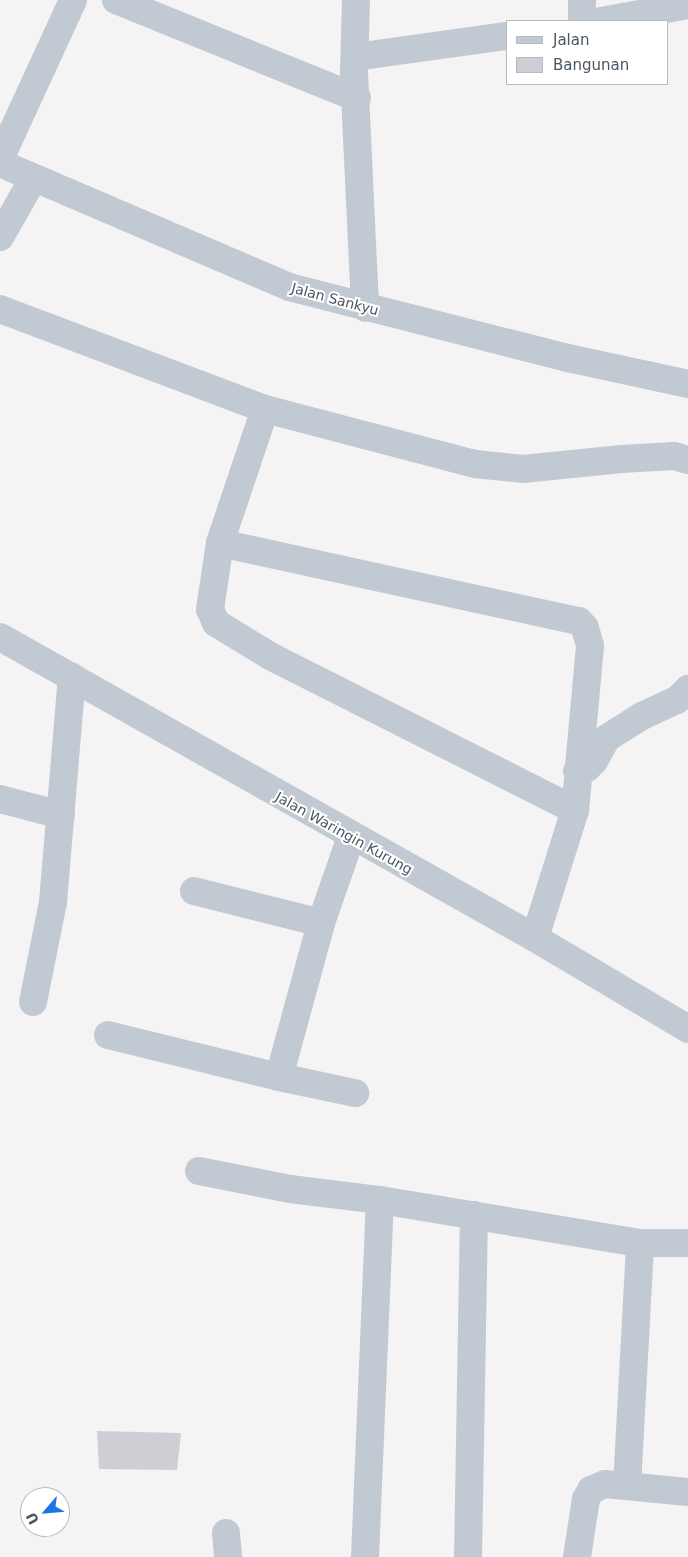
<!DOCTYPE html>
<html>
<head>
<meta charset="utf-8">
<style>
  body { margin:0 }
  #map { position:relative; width:688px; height:1557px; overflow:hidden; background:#f5f3f3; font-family:"DejaVu Sans",sans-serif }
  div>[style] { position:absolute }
  .building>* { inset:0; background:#cdcfd5 }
  .minor>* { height:28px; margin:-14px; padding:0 14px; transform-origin:14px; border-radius:14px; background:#c1cad2 }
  span { translate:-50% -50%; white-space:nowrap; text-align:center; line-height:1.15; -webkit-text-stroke:4px #fff; paint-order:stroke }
  .street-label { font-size:14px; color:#4a5661 }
  .legend { position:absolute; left:506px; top:20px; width:162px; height:65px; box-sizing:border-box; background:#fff; border:1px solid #b7bbc0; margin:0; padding:6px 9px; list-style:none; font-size:15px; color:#4a5661 }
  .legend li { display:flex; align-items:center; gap:10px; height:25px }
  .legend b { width:25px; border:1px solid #b7bbc0 }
  .north { position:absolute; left:20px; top:1487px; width:50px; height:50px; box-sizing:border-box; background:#fff; border:1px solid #b7bbc0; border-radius:50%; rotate:243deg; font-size:14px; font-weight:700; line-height:20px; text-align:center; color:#4a5661 }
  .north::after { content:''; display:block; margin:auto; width:18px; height:22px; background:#1a73e8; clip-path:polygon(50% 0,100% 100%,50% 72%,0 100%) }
</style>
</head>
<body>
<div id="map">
  <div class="building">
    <i style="clip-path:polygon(97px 1431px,181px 1433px,177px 1470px,99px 1469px)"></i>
  </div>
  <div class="minor">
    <i style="left:116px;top:0;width:260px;rotate:22.1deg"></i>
    <i style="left:356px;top:0;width:73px;rotate:91.6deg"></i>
    <i style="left:354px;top:73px;width:235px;rotate:87.3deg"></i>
    <i style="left:582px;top:0;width:21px;rotate:90deg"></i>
    <i style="left:601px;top:21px;width:88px;rotate:-10.4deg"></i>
    <i style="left:355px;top:57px;width:153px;rotate:-7.9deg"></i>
    <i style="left:0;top:159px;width:175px;rotate:-65.3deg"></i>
    <i style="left:0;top:163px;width:314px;rotate:23.2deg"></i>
    <i style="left:289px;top:287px;width:288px;rotate:14.3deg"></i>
    <i style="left:568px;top:358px;width:123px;rotate:12.2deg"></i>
    <i style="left:0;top:237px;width:67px;rotate:-60.4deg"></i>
    <i style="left:0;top:309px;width:283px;rotate:20.7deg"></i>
    <i style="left:265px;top:409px;width:217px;rotate:14.7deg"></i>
    <i style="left:475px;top:464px;width:48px;rotate:5.9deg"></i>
    <i style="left:523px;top:469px;width:99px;rotate:-5.8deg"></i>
    <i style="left:621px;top:459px;width:53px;rotate:-3.2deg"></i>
    <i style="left:674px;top:456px;width:15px;rotate:16deg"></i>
    <i style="left:265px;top:409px;width:141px;rotate:108.6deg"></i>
    <i style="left:220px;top:543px;width:67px;rotate:98.6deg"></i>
    <i style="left:210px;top:609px;width:15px;rotate:67deg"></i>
    <i style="left:216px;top:623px;width:63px;rotate:31.4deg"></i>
    <i style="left:270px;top:656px;width:342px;rotate:26.8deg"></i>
    <i style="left:220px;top:543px;width:367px;rotate:12.3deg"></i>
    <i style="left:579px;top:621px;width:9px;rotate:49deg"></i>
    <i style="left:585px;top:628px;width:19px;rotate:74deg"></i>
    <i style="left:590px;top:646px;width:165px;rotate:95.2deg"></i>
    <i style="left:575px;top:810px;width:134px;rotate:107.4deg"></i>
    <i style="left:0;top:637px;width:614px;rotate:29.36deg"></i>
    <i style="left:535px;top:938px;width:178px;rotate:30.7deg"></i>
    <i style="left:577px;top:771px;width:10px;rotate:-17deg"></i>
    <i style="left:587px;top:768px;width:10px;rotate:-45deg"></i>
    <i style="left:594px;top:761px;width:26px;rotate:-61deg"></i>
    <i style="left:607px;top:738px;width:41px;rotate:-32.2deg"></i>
    <i style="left:642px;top:716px;width:38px;rotate:-25deg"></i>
    <i style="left:677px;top:700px;width:16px;rotate:-45deg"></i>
    <i style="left:0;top:799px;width:63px;rotate:14.7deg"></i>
    <i style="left:194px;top:891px;width:131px;rotate:14.1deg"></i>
    <i style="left:33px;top:1002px;width:102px;rotate:-78.7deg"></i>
    <i style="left:53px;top:902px;width:226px;rotate:-85.2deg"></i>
    <i style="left:108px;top:1035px;width:176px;rotate:13.8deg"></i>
    <i style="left:279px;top:1077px;width:160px;rotate:-74.7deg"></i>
    <i style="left:321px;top:923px;width:91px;rotate:-70.8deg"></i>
    <i style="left:279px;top:1077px;width:78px;rotate:11.9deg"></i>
    <i style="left:199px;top:1171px;width:93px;rotate:11.2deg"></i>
    <i style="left:290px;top:1189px;width:91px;rotate:7deg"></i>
    <i style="left:380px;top:1200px;width:264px;rotate:9.4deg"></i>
    <i style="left:640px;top:1243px;width:48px"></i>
    <i style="left:627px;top:1486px;width:243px;rotate:-86.9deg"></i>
    <i style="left:226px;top:1533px;width:24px;rotate:85deg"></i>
    <i style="left:365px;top:1557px;width:357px;rotate:-87.6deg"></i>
    <i style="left:468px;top:1557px;width:342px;rotate:-89deg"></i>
    <i style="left:577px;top:1557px;width:59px;rotate:-81.2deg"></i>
    <i style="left:586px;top:1499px;width:10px;rotate:-61deg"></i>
    <i style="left:591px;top:1490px;width:15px;rotate:-23deg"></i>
    <i style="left:605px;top:1484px;width:83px;rotate:5.5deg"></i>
  </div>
  <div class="street-label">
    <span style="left:335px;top:299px;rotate:15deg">Jalan Sankyu</span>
    <span style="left:344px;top:833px;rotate:29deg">Jalan Waringin Kurung</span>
  </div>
  <ul class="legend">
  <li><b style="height:6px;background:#c1cad2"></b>Jalan</li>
  <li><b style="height:14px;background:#cdcfd5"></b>Bangunan</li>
  </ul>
  <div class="north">U</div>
</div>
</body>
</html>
